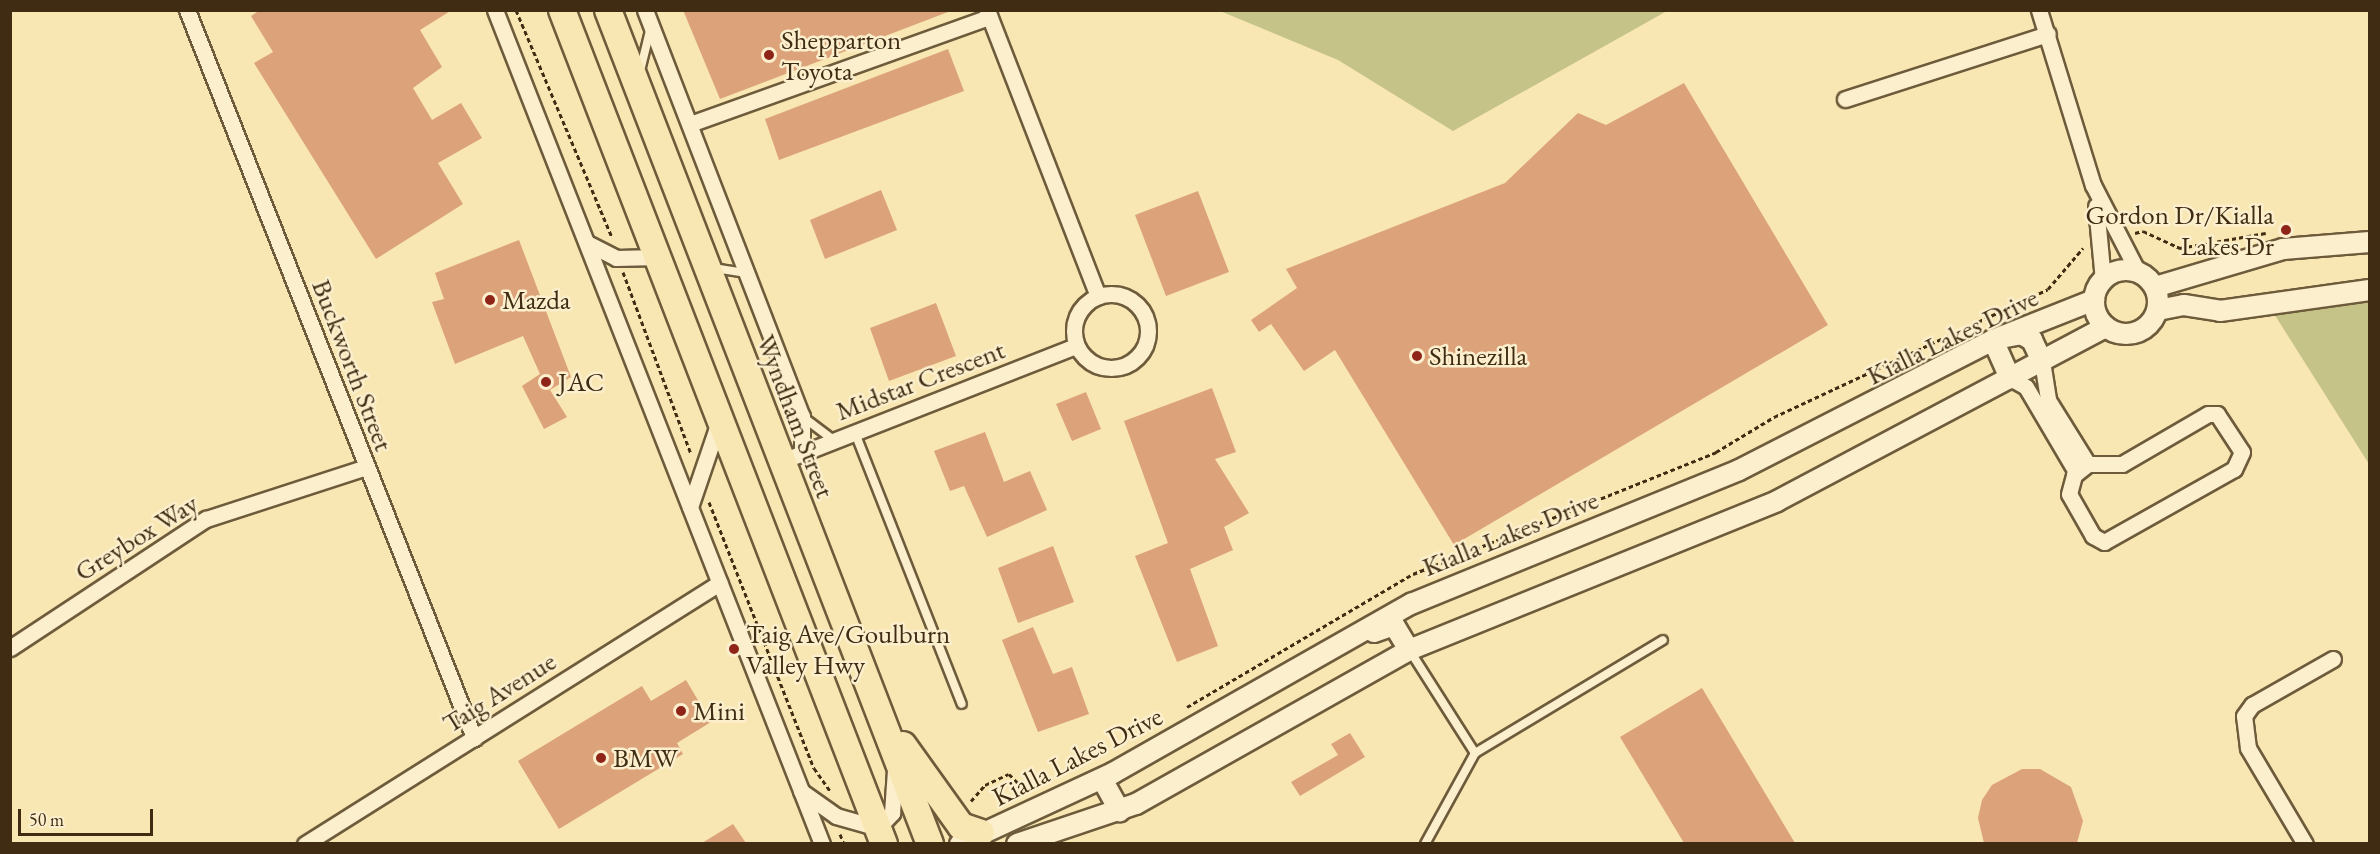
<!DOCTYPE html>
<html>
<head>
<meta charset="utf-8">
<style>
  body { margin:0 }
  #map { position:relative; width:2380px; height:854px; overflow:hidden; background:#f9e7b3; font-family:"EB Garamond",serif }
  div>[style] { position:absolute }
  .green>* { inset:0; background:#c5c388 }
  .building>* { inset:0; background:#dca279 }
  .path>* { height:3px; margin-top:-1.5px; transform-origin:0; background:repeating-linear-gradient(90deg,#402c13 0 4.5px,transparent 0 7.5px) }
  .roads { filter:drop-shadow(2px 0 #6e5b3b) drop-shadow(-2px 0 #6e5b3b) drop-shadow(0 2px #6e5b3b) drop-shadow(0 -2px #6e5b3b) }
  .service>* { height:8px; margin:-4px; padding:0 4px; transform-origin:4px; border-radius:4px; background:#fbefce }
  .minor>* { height:15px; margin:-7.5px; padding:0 7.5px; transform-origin:7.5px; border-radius:7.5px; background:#fbefce }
  .minor>.ring { margin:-7.5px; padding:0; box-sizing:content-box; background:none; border:15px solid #fbefce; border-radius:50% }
  .tertiary>* { height:20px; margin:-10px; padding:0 10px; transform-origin:10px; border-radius:10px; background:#fbefce }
  .tertiary>.ring { margin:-10px; padding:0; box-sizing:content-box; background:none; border:20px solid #fbefce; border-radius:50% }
  .trunk>* { height:26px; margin:-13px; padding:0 13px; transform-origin:13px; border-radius:13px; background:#f9e7b3 }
  .dots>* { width:16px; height:16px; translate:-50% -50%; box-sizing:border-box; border:3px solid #fbefce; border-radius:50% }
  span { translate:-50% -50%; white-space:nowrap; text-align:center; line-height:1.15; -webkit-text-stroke:5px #fbefce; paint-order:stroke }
  .poi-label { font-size:27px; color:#402c13 }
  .left { translate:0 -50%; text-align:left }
  .right { translate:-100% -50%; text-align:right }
  .street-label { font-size:27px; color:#402c13 }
  .frame { position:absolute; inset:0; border:12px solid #402c13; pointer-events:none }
  .scale { position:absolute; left:18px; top:809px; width:135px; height:27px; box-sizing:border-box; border:3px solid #402c13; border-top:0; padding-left:8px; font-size:18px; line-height:21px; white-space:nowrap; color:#402c13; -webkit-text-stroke:4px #fbefce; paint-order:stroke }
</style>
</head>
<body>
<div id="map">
  <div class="green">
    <i style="clip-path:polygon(1220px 11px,1667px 11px,1453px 131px,1338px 60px)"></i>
    <i style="clip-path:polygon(2369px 299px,2369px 464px,2271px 309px)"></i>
  </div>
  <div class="building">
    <i style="clip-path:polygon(260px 10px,452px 10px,420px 30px,442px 67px,413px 88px,432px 120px,461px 103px,482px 138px,438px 163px,463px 204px,376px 259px,254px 63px,273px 52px,251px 16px)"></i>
    <i style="clip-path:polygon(683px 10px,948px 10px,948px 12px,720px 99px)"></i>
    <i style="clip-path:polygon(948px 49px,964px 91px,779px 160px,765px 119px)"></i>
    <i style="clip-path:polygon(1684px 83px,1828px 325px,1454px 545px,1335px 350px,1304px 371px,1271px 324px,1259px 332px,1251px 320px,1297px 288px,1286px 269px,1505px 183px,1578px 113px,1606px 125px)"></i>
    <i style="clip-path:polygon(881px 190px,897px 230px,825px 259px,810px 220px)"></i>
    <i style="clip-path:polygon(1198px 191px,1229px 272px,1166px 296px,1135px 215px)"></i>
    <i style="clip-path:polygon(519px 240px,571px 377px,550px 390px,567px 417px,544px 429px,522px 386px,540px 374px,523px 336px,455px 364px,432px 302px,444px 299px,435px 273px)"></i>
    <i style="clip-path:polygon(936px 303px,956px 356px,889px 381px,870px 328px)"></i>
    <i style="clip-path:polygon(1212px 388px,1236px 452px,1215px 459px,1249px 513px,1224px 527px,1233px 550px,1190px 569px,1218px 646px,1177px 662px,1135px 556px,1168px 543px,1124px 421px)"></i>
    <i style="clip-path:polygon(1086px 392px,1101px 429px,1072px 441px,1056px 404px)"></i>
    <i style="clip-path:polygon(985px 432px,1004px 482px,1030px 471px,1047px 510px,987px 537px,964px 486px,950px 491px,934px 451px)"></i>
    <i style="clip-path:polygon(1053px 546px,1074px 602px,1018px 623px,998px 568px)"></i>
    <i style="clip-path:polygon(1033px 627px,1053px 674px,1072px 667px,1089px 714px,1038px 732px,1002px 640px)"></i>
    <i style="clip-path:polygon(686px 680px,711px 722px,677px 743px,683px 754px,559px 829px,518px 761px,642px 686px,651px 701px)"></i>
    <i style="clip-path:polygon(1702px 688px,1795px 843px,1684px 843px,1620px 737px)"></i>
    <i style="clip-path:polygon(1350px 733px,1365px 757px,1300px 796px,1291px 782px,1338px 755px,1331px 744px)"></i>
    <i style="clip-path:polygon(2022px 769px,2040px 769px,2071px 787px,2083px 821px,2077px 843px,1984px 843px,1978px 818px,1982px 800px,1992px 785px)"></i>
    <i style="clip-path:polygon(733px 824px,746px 843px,702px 843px)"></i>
  </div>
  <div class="path">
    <i style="left:516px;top:10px;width:246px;rotate:67.1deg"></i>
    <i style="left:2135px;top:233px;width:8px;rotate:-14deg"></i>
    <i style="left:2143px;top:231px;width:41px;rotate:24.7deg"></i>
    <i style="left:2180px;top:248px;width:87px;rotate:-9.9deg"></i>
    <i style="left:623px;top:272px;width:194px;rotate:69.5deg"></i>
    <i style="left:709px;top:502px;width:286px;rotate:68.5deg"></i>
    <i style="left:814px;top:768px;width:28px;rotate:55deg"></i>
    <i style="left:1187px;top:707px;width:262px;rotate:-30.5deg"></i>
    <i style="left:1413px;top:574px;width:327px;rotate:-21.9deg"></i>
    <i style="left:1716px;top:452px;width:68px;rotate:-31.1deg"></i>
    <i style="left:1774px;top:417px;width:302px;rotate:-25deg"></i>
    <i style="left:2048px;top:289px;width:54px;rotate:-49.5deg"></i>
    <i style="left:971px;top:801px;width:21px;rotate:-49deg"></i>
    <i style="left:985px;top:785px;width:26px;rotate:-25deg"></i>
    <i style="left:1009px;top:774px;width:25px;rotate:45deg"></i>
    <i style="left:840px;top:834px;width:11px;rotate:68deg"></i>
  </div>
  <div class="roads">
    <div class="service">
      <i style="left:640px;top:71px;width:41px;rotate:-76deg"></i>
      <i style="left:714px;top:268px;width:32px;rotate:9deg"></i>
      <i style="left:803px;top:417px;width:39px;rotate:37deg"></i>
      <i style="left:855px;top:433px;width:291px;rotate:68.5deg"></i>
      <i style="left:1410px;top:651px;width:121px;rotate:57.5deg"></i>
      <i style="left:1425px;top:844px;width:104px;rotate:-61.2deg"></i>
      <i style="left:1475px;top:753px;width:219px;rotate:-31deg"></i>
    </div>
    <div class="minor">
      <i style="left:187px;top:10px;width:783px;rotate:68.48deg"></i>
      <i style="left:495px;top:10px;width:896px;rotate:68.59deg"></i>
      <i style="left:645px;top:10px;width:435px;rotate:68.9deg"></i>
      <i style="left:802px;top:416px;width:38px;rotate:90deg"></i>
      <i style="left:987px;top:10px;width:307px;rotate:68.8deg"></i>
      <i style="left:2039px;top:10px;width:183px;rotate:72.9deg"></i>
      <i style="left:2093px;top:185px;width:98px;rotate:62.7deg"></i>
      <i style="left:1845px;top:99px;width:213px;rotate:-17.8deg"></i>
      <i style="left:690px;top:124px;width:318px;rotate:-19.7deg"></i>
      <i style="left:2096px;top:206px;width:74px;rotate:84.6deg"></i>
      <i style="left:587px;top:243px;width:33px;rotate:27deg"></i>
      <i style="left:616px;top:258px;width:42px;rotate:-1.4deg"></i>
      <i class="ring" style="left:1074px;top:294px;width:59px;height:59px"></i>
      <i style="left:2042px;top:361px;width:39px;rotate:81deg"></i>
      <i style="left:2048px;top:400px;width:75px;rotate:58deg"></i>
      <i style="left:2088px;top:464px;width:34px"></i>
      <i style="left:2122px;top:464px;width:99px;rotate:-30.2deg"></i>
      <i style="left:2208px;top:414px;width:9px"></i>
      <i style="left:2217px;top:414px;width:45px;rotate:56.7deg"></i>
      <i style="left:2242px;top:452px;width:19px;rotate:115deg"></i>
      <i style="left:2234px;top:469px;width:149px;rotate:150.7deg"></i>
      <i style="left:2104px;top:542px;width:13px;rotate:-151deg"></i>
      <i style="left:2093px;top:536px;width:48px;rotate:-119.7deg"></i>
      <i style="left:2069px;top:494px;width:20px;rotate:-75deg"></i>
      <i style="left:2074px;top:475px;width:18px;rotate:-38deg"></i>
      <i style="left:2010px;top:378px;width:18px;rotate:29deg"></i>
      <i style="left:2026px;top:387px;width:99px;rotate:59.5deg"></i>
      <i style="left:795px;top:456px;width:302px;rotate:-21.4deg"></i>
      <i style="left:690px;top:507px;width:93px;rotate:-71.2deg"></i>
      <i style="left:10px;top:648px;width:235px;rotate:-33.4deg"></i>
      <i style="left:206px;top:519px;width:168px;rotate:-18deg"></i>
      <i style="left:801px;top:791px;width:43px;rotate:35.5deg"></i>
      <i style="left:836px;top:816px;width:44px;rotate:15.9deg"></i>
      <i style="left:878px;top:828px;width:21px;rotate:-47deg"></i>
      <i style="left:892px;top:813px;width:43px;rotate:-86deg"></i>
      <i style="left:305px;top:844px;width:490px;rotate:-32.2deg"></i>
      <i style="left:2305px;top:844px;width:112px;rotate:-120.7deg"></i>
      <i style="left:2248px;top:748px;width:32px;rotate:-97deg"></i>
      <i style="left:2244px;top:716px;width:14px;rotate:-54deg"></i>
      <i style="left:2252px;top:705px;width:93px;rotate:-29.6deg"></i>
    </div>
    <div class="tertiary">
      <i class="ring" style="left:2094px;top:270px;width:44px;height:44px"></i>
      <i style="left:2155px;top:287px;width:134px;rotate:-16.5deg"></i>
      <i style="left:2283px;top:249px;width:87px;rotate:-4.6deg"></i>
      <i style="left:2158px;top:310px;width:26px;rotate:-11deg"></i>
      <i style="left:2184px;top:305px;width:36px;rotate:9deg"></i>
      <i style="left:2220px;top:311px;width:151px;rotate:-8deg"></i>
      <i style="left:2006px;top:337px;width:15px;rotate:-11deg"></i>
      <i style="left:2021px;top:334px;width:13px;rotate:29deg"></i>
      <i style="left:2032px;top:340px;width:23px;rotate:65deg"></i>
      <i style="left:1993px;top:340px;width:42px;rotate:65.9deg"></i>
      <i style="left:1374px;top:632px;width:21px;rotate:-19deg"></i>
      <i style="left:1394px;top:625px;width:29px;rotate:59deg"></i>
      <i style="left:1102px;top:779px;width:37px;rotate:61deg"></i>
      <i style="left:960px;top:844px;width:169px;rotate:-24.9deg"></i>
      <i style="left:1113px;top:773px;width:343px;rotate:-29.6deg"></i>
      <i style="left:1411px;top:604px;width:354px;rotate:-22.2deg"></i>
      <i style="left:1739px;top:470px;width:285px;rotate:-27.1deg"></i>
      <i style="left:1993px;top:340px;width:109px;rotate:-21.6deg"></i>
      <i style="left:1017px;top:844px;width:126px;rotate:-18.6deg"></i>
      <i style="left:1136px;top:804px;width:313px;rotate:-29.4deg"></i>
      <i style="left:1409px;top:650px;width:397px;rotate:-22deg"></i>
      <i style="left:1777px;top:501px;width:372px;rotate:-27.9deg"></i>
    </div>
    <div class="trunk">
      <i style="left:562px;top:10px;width:894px;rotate:68.89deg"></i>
      <i style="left:608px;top:10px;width:894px;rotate:68.89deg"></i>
      <i style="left:903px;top:745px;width:100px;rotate:54.4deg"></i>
      <i style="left:961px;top:826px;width:21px;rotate:19deg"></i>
    </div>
  </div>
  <div class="dots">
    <i style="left:769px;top:55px;background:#8f2418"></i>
    <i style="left:2286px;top:230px;background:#8f2418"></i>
    <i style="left:490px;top:300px;background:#8f2418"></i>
    <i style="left:1417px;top:356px;background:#8f2418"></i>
    <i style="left:546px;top:382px;background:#8f2418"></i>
    <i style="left:734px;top:649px;background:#8f2418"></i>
    <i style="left:681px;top:711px;background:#8f2418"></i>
    <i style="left:601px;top:758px;background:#8f2418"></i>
  </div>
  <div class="poi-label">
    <span class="left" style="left:781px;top:55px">Shepparton<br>Toyota</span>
    <span class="right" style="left:2274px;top:230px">Gordon Dr/Kialla<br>Lakes Dr</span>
    <span class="left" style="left:502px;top:300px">Mazda</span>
    <span class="left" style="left:1429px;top:356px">Shinezilla</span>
    <span class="left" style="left:558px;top:382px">JAC</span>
    <span class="left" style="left:746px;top:649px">Taig Ave/Goulburn<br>Valley Hwy</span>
    <span class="left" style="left:693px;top:711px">Mini</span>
    <span class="left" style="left:613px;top:758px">BMW</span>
  </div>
  <div class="street-label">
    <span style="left:1952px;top:336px;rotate:-26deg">Kialla Lakes Drive</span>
    <span style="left:353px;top:365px;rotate:69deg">Buckworth Street</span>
    <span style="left:920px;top:380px;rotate:-21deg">Midstar Crescent</span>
    <span style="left:796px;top:416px;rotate:69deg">Wyndham Street</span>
    <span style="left:1510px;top:533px;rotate:-22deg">Kialla Lakes Drive</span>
    <span style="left:136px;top:537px;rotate:-32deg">Greybox Way</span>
    <span style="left:499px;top:692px;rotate:-32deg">Taig Avenue</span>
    <span style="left:1077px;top:756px;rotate:-27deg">Kialla Lakes Drive</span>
  </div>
  <div class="frame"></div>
  <div class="scale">50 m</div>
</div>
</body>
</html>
